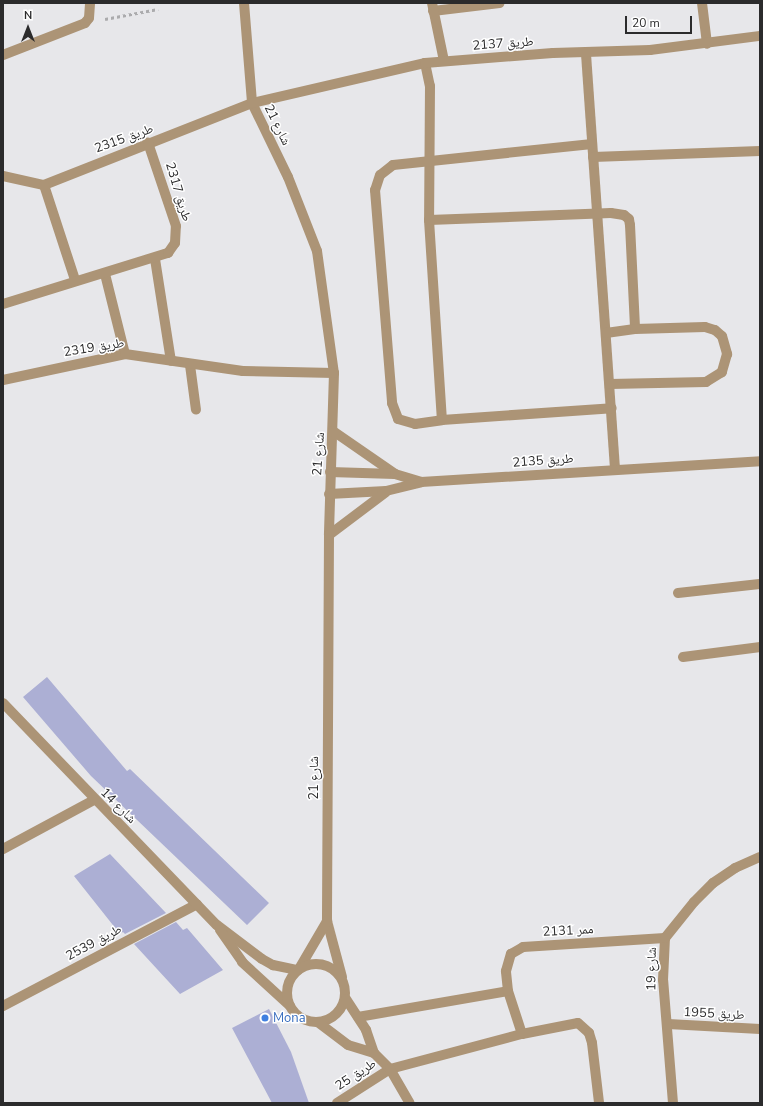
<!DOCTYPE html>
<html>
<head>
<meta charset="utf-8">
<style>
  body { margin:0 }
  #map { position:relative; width:763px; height:1106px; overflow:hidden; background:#e7e7ea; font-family:"Nunito Sans","Noto Naskh Arabic",sans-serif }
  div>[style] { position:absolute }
  .building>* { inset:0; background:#acafd4 }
  .path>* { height:2.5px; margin-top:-1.25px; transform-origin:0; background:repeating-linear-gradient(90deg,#ababad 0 3px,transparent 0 6px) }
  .service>* { height:10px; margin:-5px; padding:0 5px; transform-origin:5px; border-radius:5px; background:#ac9476 }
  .minor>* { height:10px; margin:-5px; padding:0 5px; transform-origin:5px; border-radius:5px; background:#ac9476 }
  .tertiary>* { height:10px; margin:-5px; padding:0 5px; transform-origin:5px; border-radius:5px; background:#ac9476 }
  .tertiary>.ring { margin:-5px; padding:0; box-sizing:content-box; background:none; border:10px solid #ac9476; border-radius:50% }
  .dots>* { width:11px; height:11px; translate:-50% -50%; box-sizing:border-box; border:2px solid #fff; border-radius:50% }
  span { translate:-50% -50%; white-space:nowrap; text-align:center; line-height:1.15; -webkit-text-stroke:3px #fff; paint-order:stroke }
  .street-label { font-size:13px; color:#2b2b2c }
  .shop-label { font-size:13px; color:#366cbe }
  .left { translate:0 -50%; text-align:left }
  .frame { position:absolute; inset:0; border:4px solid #2b2b2c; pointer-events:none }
  .north { position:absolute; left:8px; top:8px; width:40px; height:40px; -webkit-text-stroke:3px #fff; paint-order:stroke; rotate:0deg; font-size:11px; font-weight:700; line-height:16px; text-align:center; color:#2b2b2c }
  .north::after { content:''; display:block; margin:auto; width:14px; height:18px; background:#2b2b2c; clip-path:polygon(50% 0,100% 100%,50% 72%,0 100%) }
  .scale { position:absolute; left:625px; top:16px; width:67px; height:18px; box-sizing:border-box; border:2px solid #2b2b2c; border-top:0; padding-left:5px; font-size:12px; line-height:14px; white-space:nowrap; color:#2b2b2c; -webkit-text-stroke:3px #fff; paint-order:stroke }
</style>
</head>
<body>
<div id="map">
  <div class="building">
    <i style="clip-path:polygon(47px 677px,127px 771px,130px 769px,269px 903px,247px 925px,91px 776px,23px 697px)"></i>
    <i style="clip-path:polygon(110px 854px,166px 913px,125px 934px,123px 932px,120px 934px,74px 876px)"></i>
    <i style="clip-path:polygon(176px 922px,183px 930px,187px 928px,223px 970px,180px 994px,134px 944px)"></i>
    <i style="clip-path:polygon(269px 1009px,291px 1052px,309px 1103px,272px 1103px,232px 1028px)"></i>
  </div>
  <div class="path">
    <i style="left:105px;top:19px;width:54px;rotate:-10.7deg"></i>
  </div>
  <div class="service">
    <i style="left:433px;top:11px;width:67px;rotate:-6.8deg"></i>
    <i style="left:586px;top:54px;width:416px;rotate:86deg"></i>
    <i style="left:425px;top:63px;width:24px;rotate:78deg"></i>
    <i style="left:430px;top:86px;width:134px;rotate:90.4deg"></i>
    <i style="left:429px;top:220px;width:200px;rotate:86.3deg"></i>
    <i style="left:592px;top:144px;width:200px;rotate:174deg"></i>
    <i style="left:393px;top:165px;width:16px;rotate:142deg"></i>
    <i style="left:380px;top:175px;width:16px;rotate:108deg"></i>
    <i style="left:375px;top:190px;width:214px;rotate:85.4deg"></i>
    <i style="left:392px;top:403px;width:17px;rotate:69deg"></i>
    <i style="left:398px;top:419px;width:18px;rotate:16deg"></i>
    <i style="left:415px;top:424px;width:27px;rotate:-8deg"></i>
    <i style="left:442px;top:420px;width:170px;rotate:-4deg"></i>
    <i style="left:593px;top:157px;width:167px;rotate:-2.1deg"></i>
    <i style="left:429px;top:220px;width:182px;rotate:-2.2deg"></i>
    <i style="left:611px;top:213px;width:13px;rotate:9deg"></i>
    <i style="left:624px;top:215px;width:6px;rotate:39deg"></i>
    <i style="left:629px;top:219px;width:6px;rotate:81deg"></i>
    <i style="left:630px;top:225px;width:104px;rotate:87.2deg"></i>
    <i style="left:606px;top:333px;width:29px;rotate:-8deg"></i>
    <i style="left:635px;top:329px;width:70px;rotate:-1.6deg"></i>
    <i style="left:705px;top:327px;width:10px;rotate:17deg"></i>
    <i style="left:715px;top:330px;width:9px;rotate:41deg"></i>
    <i style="left:722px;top:336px;width:19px;rotate:74deg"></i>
    <i style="left:727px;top:354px;width:19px;rotate:106deg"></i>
    <i style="left:722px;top:372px;width:19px;rotate:148deg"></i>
    <i style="left:706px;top:382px;width:96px;rotate:178.8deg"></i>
    <i style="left:678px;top:593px;width:82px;rotate:-6.3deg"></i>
    <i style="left:683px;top:657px;width:78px;rotate:-7.4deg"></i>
    <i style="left:358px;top:1017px;width:152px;rotate:-9.8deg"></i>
    <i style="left:522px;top:1034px;width:45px;rotate:-108deg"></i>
    <i style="left:508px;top:991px;width:20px;rotate:-96deg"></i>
    <i style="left:506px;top:971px;width:18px;rotate:-74deg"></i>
    <i style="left:511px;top:954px;width:14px;rotate:-30deg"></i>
    <i style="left:523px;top:947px;width:142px;rotate:-3.6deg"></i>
    <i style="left:390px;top:1069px;width:137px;rotate:-14.9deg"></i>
    <i style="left:522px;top:1034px;width:57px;rotate:-11.1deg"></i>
    <i style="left:578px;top:1023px;width:15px;rotate:42deg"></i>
    <i style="left:589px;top:1033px;width:10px;rotate:73deg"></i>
    <i style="left:592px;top:1043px;width:60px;rotate:83.3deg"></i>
  </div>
  <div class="minor">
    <i style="left:244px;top:3px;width:100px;rotate:85.4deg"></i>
    <i style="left:252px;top:103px;width:82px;rotate:64.1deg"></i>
    <i style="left:288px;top:177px;width:79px;rotate:68.6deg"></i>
    <i style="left:317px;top:251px;width:123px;rotate:82.1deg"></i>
    <i style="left:334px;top:373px;width:162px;rotate:91.8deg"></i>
    <i style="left:329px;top:535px;width:386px;rotate:90.3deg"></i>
    <i style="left:327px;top:921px;width:58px;rotate:75deg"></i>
    <i style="left:432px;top:3px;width:59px;rotate:78.3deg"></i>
    <i style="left:702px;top:3px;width:41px;rotate:83deg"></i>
    <i style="left:3px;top:55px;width:88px;rotate:-21.3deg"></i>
    <i style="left:85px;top:23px;width:6px;rotate:-51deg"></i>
    <i style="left:89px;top:18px;width:15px;rotate:-86deg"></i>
    <i style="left:3px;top:176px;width:42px;rotate:12.4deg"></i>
    <i style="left:44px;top:185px;width:224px;rotate:-21.5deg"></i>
    <i style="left:252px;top:103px;width:178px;rotate:-13deg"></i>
    <i style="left:425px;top:63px;width:128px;rotate:-4.5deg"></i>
    <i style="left:553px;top:53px;width:97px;rotate:-1.8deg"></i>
    <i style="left:650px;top:50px;width:111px;rotate:-7.3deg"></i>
    <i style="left:44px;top:185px;width:100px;rotate:71.9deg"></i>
    <i style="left:155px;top:259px;width:103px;rotate:81.1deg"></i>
    <i style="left:105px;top:274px;width:82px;rotate:76deg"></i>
    <i style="left:3px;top:304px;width:173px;rotate:-17.2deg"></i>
    <i style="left:168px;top:253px;width:12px;rotate:-55deg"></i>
    <i style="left:175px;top:243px;width:17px;rotate:-87deg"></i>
    <i style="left:176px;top:226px;width:88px;rotate:-108.6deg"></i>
    <i style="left:190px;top:365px;width:45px;rotate:82.4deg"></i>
    <i style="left:3px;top:380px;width:125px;rotate:-12deg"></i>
    <i style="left:125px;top:354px;width:119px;rotate:8.2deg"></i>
    <i style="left:243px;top:371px;width:91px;rotate:1.3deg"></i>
    <i style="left:333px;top:431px;width:75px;rotate:34.7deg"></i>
    <i style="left:330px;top:472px;width:65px;rotate:1.8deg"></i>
    <i style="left:395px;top:474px;width:27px;rotate:17deg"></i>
    <i style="left:421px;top:482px;width:340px;rotate:-3.5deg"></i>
    <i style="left:329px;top:494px;width:57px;rotate:-3deg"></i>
    <i style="left:386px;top:491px;width:36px;rotate:-14deg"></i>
    <i style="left:329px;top:535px;width:71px;rotate:-37deg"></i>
    <i style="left:3px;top:849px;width:103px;rotate:-28.3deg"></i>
    <i style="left:299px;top:969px;width:56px;rotate:-59.7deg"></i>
    <i style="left:3px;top:1006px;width:219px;rotate:-27.7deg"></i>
    <i style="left:668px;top:1024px;width:92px;rotate:3.1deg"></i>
    <i style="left:337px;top:1103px;width:63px;rotate:-32.7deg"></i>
    <i style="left:673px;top:1103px;width:123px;rotate:-94.6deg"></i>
    <i style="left:663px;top:980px;width:42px;rotate:-87.3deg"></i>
    <i style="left:665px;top:938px;width:46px;rotate:-51.1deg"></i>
    <i style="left:694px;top:902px;width:27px;rotate:-45deg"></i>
    <i style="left:713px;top:883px;width:27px;rotate:-34deg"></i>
    <i style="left:735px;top:868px;width:27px;rotate:-24deg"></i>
  </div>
  <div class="tertiary">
    <i style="left:3px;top:703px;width:308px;rotate:46.1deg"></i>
    <i style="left:217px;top:925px;width:56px;rotate:37.1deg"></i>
    <i style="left:262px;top:959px;width:13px;rotate:29deg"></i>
    <i style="left:273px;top:965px;width:25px;rotate:12deg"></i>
    <i style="left:220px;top:930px;width:39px;rotate:55deg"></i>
    <i style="left:242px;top:962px;width:65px;rotate:42.5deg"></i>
    <i class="ring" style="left:287px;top:964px;width:48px;height:48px"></i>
    <i style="left:346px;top:999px;width:37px;rotate:57deg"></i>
    <i style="left:366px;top:1030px;width:24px;rotate:71deg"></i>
    <i style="left:319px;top:1023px;width:36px;rotate:37deg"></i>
    <i style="left:348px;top:1045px;width:27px;rotate:17deg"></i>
    <i style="left:374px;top:1053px;width:23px;rotate:45deg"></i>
    <i style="left:390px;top:1069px;width:39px;rotate:60deg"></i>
  </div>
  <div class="dots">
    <i style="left:265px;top:1018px;background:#3f7fe0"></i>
  </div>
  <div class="street-label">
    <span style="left:503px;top:44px;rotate:-4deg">طريق 2137</span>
    <span style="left:277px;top:125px;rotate:64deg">شارع 21</span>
    <span style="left:124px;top:139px;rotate:-20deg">طريق 2315</span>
    <span style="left:178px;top:192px;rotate:73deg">طريق 2317</span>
    <span style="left:94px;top:348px;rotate:-9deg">طريق 2319</span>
    <span style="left:319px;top:454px;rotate:-86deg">شارع 21</span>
    <span style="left:543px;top:461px;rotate:-4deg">طريق 2135</span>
    <span style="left:314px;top:778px;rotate:-90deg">شارع 21</span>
    <span style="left:118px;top:806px;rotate:45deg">شارع 14</span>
    <span style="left:568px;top:931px;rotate:-3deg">ممر 2131</span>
    <span style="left:94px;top:943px;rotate:-28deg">طريق 2539</span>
    <span style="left:652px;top:969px;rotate:-89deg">شارع 19</span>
    <span style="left:714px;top:1014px;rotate:3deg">طريق 1955</span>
    <span style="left:356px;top:1075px;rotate:-33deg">طريق 25</span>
  </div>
  <div class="shop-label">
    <span class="left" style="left:273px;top:1018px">Mona</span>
  </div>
  <div class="frame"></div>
  <div class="north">N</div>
  <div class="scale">20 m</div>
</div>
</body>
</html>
